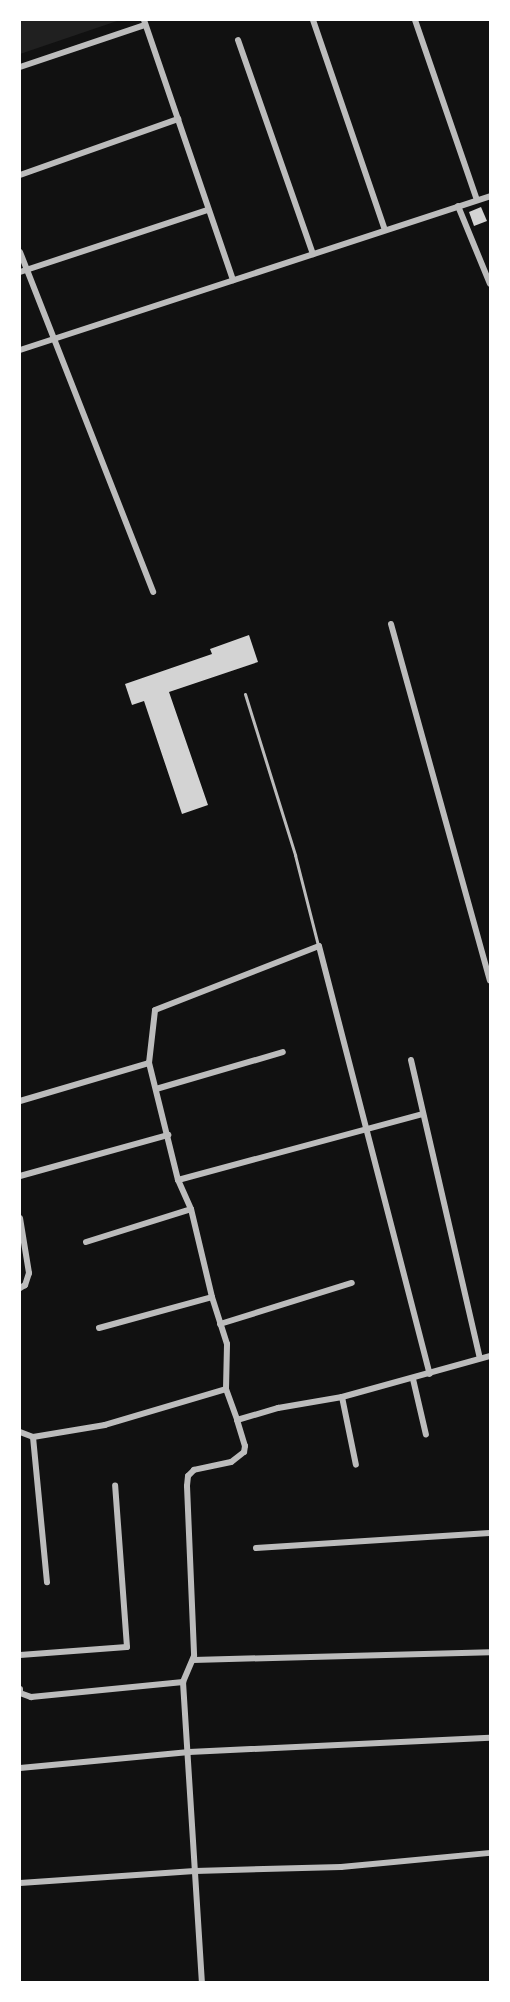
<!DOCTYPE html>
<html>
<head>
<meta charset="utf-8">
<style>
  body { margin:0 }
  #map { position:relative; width:510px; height:2002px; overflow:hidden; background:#111; font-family:Lato,sans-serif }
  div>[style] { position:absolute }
  .green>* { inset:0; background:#202020 }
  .building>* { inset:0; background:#d3d3d3 }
  .service>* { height:3px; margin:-1.5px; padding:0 1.5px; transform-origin:1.5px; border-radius:1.5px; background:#bcbcbc }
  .minor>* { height:6px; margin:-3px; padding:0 3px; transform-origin:3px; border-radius:3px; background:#bcbcbc }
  span { translate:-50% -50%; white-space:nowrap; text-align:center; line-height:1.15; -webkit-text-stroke:6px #fff; paint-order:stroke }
  .frame { position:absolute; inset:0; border:21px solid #fff; pointer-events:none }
</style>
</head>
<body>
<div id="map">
  <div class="green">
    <i style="clip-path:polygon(20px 20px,120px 20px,20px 54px)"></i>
  </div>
  <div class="building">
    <i style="clip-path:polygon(481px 207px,487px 221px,474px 226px,469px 212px)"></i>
    <i style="clip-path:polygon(249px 635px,258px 662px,169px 692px,208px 805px,182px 814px,144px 701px,132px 705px,125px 684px,212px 654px,210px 649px)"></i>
  </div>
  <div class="service">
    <i style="left:245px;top:694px;width:169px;rotate:72.7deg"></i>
    <i style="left:295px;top:855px;width:93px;rotate:75.7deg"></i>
  </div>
  <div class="minor">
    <i style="left:144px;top:20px;width:275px;rotate:71.1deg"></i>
    <i style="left:313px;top:20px;width:222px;rotate:71.1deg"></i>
    <i style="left:415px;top:20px;width:190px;rotate:71deg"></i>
    <i style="left:238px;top:40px;width:227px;rotate:70.7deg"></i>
    <i style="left:20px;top:67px;width:132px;rotate:-18.6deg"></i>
    <i style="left:20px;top:175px;width:168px;rotate:-19.5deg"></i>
    <i style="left:458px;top:206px;width:84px;rotate:67.7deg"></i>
    <i style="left:20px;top:252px;width:365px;rotate:68.6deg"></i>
    <i style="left:20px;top:272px;width:197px;rotate:-18.3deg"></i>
    <i style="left:20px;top:350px;width:495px;rotate:-18.1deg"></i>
    <i style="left:391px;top:624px;width:370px;rotate:74.5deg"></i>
    <i style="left:411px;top:1060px;width:306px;rotate:77deg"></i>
    <i style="left:156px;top:1089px;width:132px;rotate:-16.2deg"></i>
    <i style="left:20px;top:1101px;width:134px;rotate:-16.4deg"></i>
    <i style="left:20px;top:1176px;width:154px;rotate:-15.5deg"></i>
    <i style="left:178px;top:1180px;width:253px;rotate:-15.1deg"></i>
    <i style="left:20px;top:1218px;width:56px;rotate:80.7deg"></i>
    <i style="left:29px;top:1273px;width:13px;rotate:108deg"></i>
    <i style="left:25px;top:1285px;width:6px;rotate:149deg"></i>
    <i style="left:86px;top:1242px;width:110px;rotate:-17.4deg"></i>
    <i style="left:220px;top:1324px;width:138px;rotate:-17.3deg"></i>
    <i style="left:99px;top:1328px;width:117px;rotate:-15.3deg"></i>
    <i style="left:413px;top:1379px;width:57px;rotate:76.9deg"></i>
    <i style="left:226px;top:1389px;width:45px;rotate:-88.7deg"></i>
    <i style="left:227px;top:1344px;width:49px;rotate:-107.7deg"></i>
    <i style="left:212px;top:1297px;width:90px;rotate:-103.4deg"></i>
    <i style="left:191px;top:1209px;width:32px;rotate:-114deg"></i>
    <i style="left:178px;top:1180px;width:121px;rotate:-103.9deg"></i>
    <i style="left:149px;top:1063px;width:53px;rotate:-83.5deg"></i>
    <i style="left:155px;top:1010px;width:176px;rotate:-21.3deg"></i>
    <i style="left:319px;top:946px;width:442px;rotate:75.5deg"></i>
    <i style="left:342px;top:1397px;width:69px;rotate:78.4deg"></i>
    <i style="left:237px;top:1420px;width:43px;rotate:-16.3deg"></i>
    <i style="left:278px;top:1408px;width:65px;rotate:-9.8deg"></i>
    <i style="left:342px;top:1397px;width:154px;rotate:-15.5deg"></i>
    <i style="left:20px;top:1432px;width:14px;rotate:21deg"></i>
    <i style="left:33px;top:1437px;width:73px;rotate:-9.5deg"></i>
    <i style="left:105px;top:1425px;width:126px;rotate:-16.6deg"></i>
    <i style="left:226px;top:1389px;width:33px;rotate:70deg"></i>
    <i style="left:237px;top:1420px;width:27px;rotate:73deg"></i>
    <i style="left:245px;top:1446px;width:6px;rotate:99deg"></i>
    <i style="left:244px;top:1452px;width:16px;rotate:142deg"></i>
    <i style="left:231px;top:1462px;width:38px;rotate:168deg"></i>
    <i style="left:194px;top:1470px;width:8px;rotate:135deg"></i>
    <i style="left:188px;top:1476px;width:10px;rotate:96deg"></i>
    <i style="left:187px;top:1486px;width:170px;rotate:87.6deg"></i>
    <i style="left:194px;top:1656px;width:28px;rotate:113deg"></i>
    <i style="left:183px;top:1682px;width:301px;rotate:86.4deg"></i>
    <i style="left:33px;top:1437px;width:146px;rotate:84.5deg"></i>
    <i style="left:256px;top:1548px;width:234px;rotate:-3.7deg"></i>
    <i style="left:20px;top:1655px;width:107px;rotate:-4.3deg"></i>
    <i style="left:127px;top:1647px;width:162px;rotate:-94.2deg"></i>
    <i style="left:193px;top:1660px;width:297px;rotate:-1.5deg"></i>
    <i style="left:20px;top:1689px;width:4px;rotate:90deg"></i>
    <i style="left:20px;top:1693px;width:12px;rotate:20deg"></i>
    <i style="left:31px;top:1697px;width:153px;rotate:-5.6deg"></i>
    <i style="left:20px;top:1768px;width:170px;rotate:-5.4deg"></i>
    <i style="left:189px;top:1752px;width:301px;rotate:-2.7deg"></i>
    <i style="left:20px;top:1883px;width:175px;rotate:-3.9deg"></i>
    <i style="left:195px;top:1871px;width:146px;rotate:-1.6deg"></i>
    <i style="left:341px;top:1867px;width:150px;rotate:-5.4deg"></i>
  </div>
  <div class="frame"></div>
</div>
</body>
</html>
